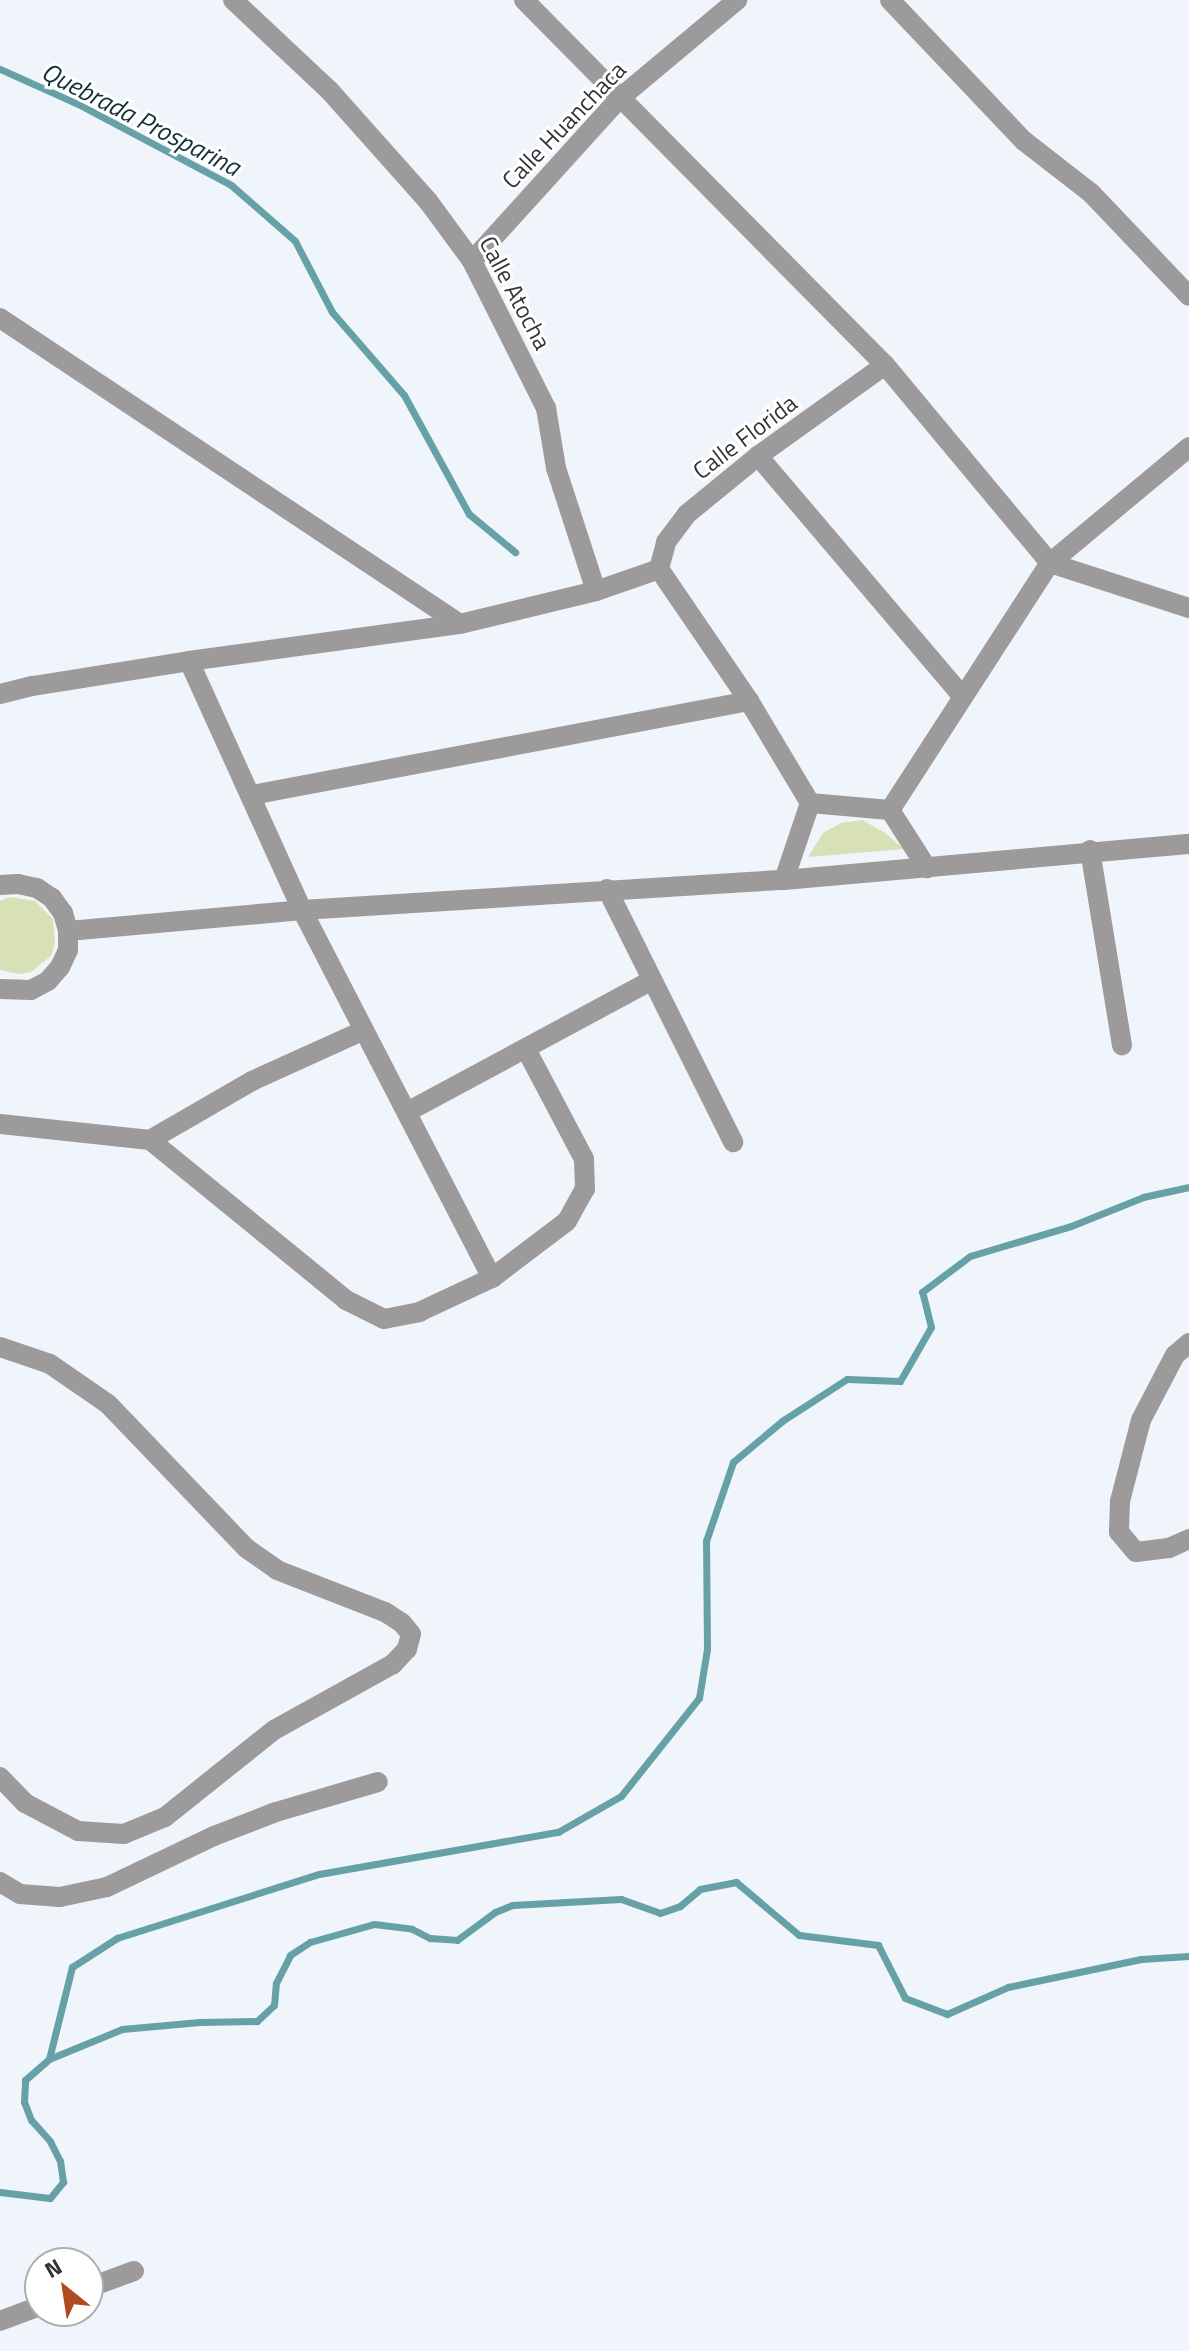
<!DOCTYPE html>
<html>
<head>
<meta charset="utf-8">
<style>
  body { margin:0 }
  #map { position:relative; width:1189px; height:2351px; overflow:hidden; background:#f0f4fb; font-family:"Titillium Web",sans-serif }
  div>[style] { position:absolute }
  .green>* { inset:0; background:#d7e1b5 }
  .stream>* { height:7px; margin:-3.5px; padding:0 3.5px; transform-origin:3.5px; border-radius:3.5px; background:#66a1a7 }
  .minor>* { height:20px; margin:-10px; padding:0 10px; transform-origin:10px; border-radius:10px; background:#9d9a9b }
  span { translate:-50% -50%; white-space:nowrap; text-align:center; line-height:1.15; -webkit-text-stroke:6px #fff; paint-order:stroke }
  .street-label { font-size:24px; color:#323436 }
  .water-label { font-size:26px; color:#143235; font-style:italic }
  .north { position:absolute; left:24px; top:2247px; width:80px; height:80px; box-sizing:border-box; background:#fff; border:2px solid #adaeaf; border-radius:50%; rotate:330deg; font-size:22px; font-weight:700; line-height:32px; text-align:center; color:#323436 }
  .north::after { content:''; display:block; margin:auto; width:28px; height:36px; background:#b04a1f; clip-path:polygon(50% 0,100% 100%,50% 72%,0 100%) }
</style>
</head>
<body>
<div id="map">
  <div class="green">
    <i style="clip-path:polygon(862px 820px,884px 832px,904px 849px,808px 857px,823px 833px,841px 823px)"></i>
    <i style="clip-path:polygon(10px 897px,35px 901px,53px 919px,55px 944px,51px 956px,31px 972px,19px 974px,0 970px,0 901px)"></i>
  </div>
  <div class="stream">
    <i style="left:0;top:69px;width:85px;rotate:24.2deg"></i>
    <i style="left:78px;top:104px;width:173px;rotate:27.9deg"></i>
    <i style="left:231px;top:185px;width:85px;rotate:41.2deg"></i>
    <i style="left:295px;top:241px;width:80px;rotate:62.5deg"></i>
    <i style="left:332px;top:312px;width:110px;rotate:49.1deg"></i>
    <i style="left:404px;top:395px;width:136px;rotate:61.4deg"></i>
    <i style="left:469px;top:514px;width:60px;rotate:39.6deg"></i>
    <i style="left:49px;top:2059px;width:95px;rotate:-76deg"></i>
    <i style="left:72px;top:1967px;width:54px;rotate:-32.8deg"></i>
    <i style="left:117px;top:1938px;width:212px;rotate:-17.6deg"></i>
    <i style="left:319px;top:1874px;width:243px;rotate:-10deg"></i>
    <i style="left:558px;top:1832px;width:73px;rotate:-29.7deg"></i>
    <i style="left:621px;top:1796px;width:125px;rotate:-51.5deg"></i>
    <i style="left:699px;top:1698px;width:50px;rotate:-80.7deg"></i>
    <i style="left:707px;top:1649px;width:108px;rotate:-90.5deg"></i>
    <i style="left:706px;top:1541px;width:83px;rotate:-71.1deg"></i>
    <i style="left:733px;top:1462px;width:64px;rotate:-39.9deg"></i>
    <i style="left:782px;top:1421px;width:77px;rotate:-32.9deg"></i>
    <i style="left:847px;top:1379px;width:53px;rotate:2.2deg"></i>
    <i style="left:900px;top:1381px;width:62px;rotate:-60.1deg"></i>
    <i style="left:931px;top:1327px;width:36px;rotate:-104deg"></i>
    <i style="left:922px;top:1292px;width:60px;rotate:-36.9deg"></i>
    <i style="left:970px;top:1256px;width:105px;rotate:-16.5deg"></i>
    <i style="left:1071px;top:1226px;width:78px;rotate:-21.9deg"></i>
    <i style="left:1143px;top:1197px;width:47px;rotate:-12.3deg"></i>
    <i style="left:0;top:2192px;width:50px;rotate:6.8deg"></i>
    <i style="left:50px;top:2198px;width:21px;rotate:-51deg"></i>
    <i style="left:63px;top:2182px;width:21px;rotate:-98deg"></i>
    <i style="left:60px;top:2161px;width:22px;rotate:-117deg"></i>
    <i style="left:50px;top:2141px;width:28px;rotate:-132deg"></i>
    <i style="left:31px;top:2120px;width:19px;rotate:-111deg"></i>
    <i style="left:24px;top:2102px;width:22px;rotate:-87deg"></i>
    <i style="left:25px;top:2080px;width:32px;rotate:-41deg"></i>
    <i style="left:49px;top:2059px;width:79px;rotate:-22.3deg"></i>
    <i style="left:122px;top:2029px;width:78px;rotate:-5.1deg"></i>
    <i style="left:200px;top:2022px;width:57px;rotate:-1deg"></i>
    <i style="left:257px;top:2021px;width:23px;rotate:-43deg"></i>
    <i style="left:274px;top:2005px;width:22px;rotate:-85deg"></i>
    <i style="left:276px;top:1983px;width:31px;rotate:-63deg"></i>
    <i style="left:290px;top:1955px;width:24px;rotate:-33deg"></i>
    <i style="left:310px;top:1942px;width:66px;rotate:-15.7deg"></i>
    <i style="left:374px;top:1924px;width:38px;rotate:7deg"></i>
    <i style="left:412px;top:1929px;width:20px;rotate:27deg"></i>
    <i style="left:430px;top:1938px;width:27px;rotate:4deg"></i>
    <i style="left:457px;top:1940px;width:47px;rotate:-36.4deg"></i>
    <i style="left:495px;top:1912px;width:18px;rotate:-22deg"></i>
    <i style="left:512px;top:1905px;width:109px;rotate:-3.2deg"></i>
    <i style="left:621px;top:1899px;width:41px;rotate:19.7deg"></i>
    <i style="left:660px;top:1913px;width:21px;rotate:-19deg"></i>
    <i style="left:680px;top:1906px;width:26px;rotate:-40deg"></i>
    <i style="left:700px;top:1889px;width:37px;rotate:-11deg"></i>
    <i style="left:736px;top:1882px;width:82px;rotate:40.1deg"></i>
    <i style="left:799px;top:1935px;width:80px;rotate:7.2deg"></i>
    <i style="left:878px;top:1945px;width:59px;rotate:63deg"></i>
    <i style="left:905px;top:1998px;width:45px;rotate:20.9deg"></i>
    <i style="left:947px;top:2014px;width:67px;rotate:-23.9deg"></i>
    <i style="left:1008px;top:1987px;width:136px;rotate:-11.9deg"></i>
    <i style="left:1141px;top:1959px;width:48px;rotate:-3.6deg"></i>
  </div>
  <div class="minor">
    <i style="left:233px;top:0;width:132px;rotate:43.2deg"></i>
    <i style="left:329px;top:90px;width:149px;rotate:48.3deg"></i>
    <i style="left:428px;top:201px;width:74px;rotate:53.7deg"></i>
    <i style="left:472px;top:261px;width:165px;rotate:63.3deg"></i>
    <i style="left:546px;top:408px;width:61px;rotate:80.5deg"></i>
    <i style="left:556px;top:468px;width:129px;rotate:72deg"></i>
    <i style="left:524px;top:0;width:513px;rotate:45.32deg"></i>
    <i style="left:885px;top:365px;width:258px;rotate:50.2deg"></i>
    <i style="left:1050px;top:563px;width:146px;rotate:17.9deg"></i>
    <i style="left:890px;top:0;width:195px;rotate:46.5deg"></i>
    <i style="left:1024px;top:141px;width:85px;rotate:37.8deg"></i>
    <i style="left:1091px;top:193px;width:142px;rotate:46.4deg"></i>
    <i style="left:472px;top:261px;width:220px;rotate:-47.8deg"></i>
    <i style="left:620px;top:98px;width:153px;rotate:-39.9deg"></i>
    <i style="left:0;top:318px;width:552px;rotate:33.63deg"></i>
    <i style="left:758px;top:456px;width:316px;rotate:49.6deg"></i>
    <i style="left:659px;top:569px;width:160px;rotate:55.7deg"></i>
    <i style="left:749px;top:701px;width:119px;rotate:59.1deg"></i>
    <i style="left:810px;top:803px;width:80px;rotate:5deg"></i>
    <i style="left:890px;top:810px;width:294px;rotate:-57.1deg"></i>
    <i style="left:1050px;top:563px;width:181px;rotate:-39.8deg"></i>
    <i style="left:659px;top:569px;width:28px;rotate:-75deg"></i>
    <i style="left:666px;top:542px;width:35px;rotate:-53deg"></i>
    <i style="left:687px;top:514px;width:92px;rotate:-39.2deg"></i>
    <i style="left:758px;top:456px;width:156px;rotate:-35.6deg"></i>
    <i style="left:189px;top:661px;width:273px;rotate:65.6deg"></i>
    <i style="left:302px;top:910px;width:414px;rotate:62.7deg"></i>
    <i style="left:0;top:694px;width:34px;rotate:-14deg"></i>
    <i style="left:33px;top:686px;width:158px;rotate:-9.1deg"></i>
    <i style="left:189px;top:661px;width:274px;rotate:-7.8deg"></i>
    <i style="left:460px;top:624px;width:140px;rotate:-13.6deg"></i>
    <i style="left:596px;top:591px;width:67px;rotate:-19.2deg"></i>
    <i style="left:252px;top:795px;width:506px;rotate:-10.71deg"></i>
    <i style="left:890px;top:810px;width:69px;rotate:57.5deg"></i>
    <i style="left:1090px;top:850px;width:198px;rotate:80.7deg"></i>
    <i style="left:784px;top:880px;width:81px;rotate:-71.3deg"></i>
    <i style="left:0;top:885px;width:18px;rotate:-3deg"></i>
    <i style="left:18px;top:884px;width:19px;rotate:12deg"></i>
    <i style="left:37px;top:888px;width:18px;rotate:34deg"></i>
    <i style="left:52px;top:898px;width:19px;rotate:54deg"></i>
    <i style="left:63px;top:913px;width:19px;rotate:74deg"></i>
    <i style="left:68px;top:931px;width:19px;rotate:90deg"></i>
    <i style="left:68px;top:950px;width:19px;rotate:115deg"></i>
    <i style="left:60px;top:967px;width:18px;rotate:131deg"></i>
    <i style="left:48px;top:981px;width:19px;rotate:152deg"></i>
    <i style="left:31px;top:990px;width:31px;rotate:-178deg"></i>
    <i style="left:607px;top:889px;width:283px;rotate:63.5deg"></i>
    <i style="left:68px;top:931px;width:235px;rotate:-5.1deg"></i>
    <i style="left:302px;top:910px;width:483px;rotate:-3.6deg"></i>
    <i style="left:784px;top:880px;width:407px;rotate:-5.1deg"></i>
    <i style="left:407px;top:1112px;width:276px;rotate:-28.3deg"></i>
    <i style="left:0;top:1124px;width:151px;rotate:6.1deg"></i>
    <i style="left:150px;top:1140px;width:253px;rotate:39.2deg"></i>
    <i style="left:346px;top:1300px;width:42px;rotate:26.6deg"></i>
    <i style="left:384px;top:1319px;width:36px;rotate:-11deg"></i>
    <i style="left:419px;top:1312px;width:81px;rotate:-25deg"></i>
    <i style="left:492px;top:1278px;width:94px;rotate:-37.2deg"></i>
    <i style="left:567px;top:1221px;width:37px;rotate:-61deg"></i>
    <i style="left:585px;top:1189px;width:30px;rotate:-92deg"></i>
    <i style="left:584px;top:1159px;width:124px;rotate:-117.8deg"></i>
    <i style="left:150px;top:1140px;width:118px;rotate:-30deg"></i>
    <i style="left:252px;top:1081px;width:121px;rotate:-24.4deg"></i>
    <i style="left:1189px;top:1343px;width:18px;rotate:139deg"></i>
    <i style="left:1175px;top:1355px;width:73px;rotate:117.6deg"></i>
    <i style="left:1141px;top:1420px;width:84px;rotate:104.5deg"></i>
    <i style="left:1120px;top:1501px;width:31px;rotate:92deg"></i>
    <i style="left:1119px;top:1532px;width:26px;rotate:50deg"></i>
    <i style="left:1136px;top:1552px;width:33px;rotate:-7deg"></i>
    <i style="left:1169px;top:1548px;width:22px;rotate:-24deg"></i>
    <i style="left:0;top:1347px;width:53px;rotate:18.8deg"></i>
    <i style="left:50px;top:1364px;width:70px;rotate:34.6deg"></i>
    <i style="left:108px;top:1404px;width:199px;rotate:46.2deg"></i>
    <i style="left:246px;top:1548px;width:38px;rotate:35deg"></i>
    <i style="left:277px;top:1570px;width:116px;rotate:21.3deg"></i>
    <i style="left:385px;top:1612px;width:20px;rotate:33deg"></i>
    <i style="left:402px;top:1623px;width:14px;rotate:51deg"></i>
    <i style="left:411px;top:1634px;width:16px;rotate:105deg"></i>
    <i style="left:407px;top:1649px;width:21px;rotate:133deg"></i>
    <i style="left:393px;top:1664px;width:136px;rotate:151deg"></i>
    <i style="left:274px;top:1730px;width:139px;rotate:141.4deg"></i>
    <i style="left:165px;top:1817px;width:44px;rotate:157.5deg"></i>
    <i style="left:124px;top:1834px;width:46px;rotate:-176.3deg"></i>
    <i style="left:78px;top:1831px;width:60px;rotate:-152.2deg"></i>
    <i style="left:25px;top:1803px;width:36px;rotate:-134deg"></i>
    <i style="left:0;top:1882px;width:23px;rotate:31deg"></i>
    <i style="left:20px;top:1894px;width:40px;rotate:4.3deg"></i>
    <i style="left:60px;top:1897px;width:48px;rotate:-12deg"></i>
    <i style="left:107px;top:1887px;width:119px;rotate:-25.5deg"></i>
    <i style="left:214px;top:1836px;width:66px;rotate:-21.2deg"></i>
    <i style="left:276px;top:1812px;width:106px;rotate:-16.4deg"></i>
    <i style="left:88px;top:2288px;width:49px;rotate:-20.3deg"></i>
    <i style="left:0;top:2321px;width:43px;rotate:-20.6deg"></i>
  </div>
  <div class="street-label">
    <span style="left:564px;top:125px;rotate:-46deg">Calle Huanchaca</span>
    <span style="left:515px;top:293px;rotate:62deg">Calle Atocha</span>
    <span style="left:745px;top:437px;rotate:-37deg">Calle Florida</span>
  </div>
  <div class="water-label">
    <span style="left:141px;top:119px;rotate:27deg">Quebrada Prosparina</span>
  </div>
  <div class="north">N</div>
</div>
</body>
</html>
